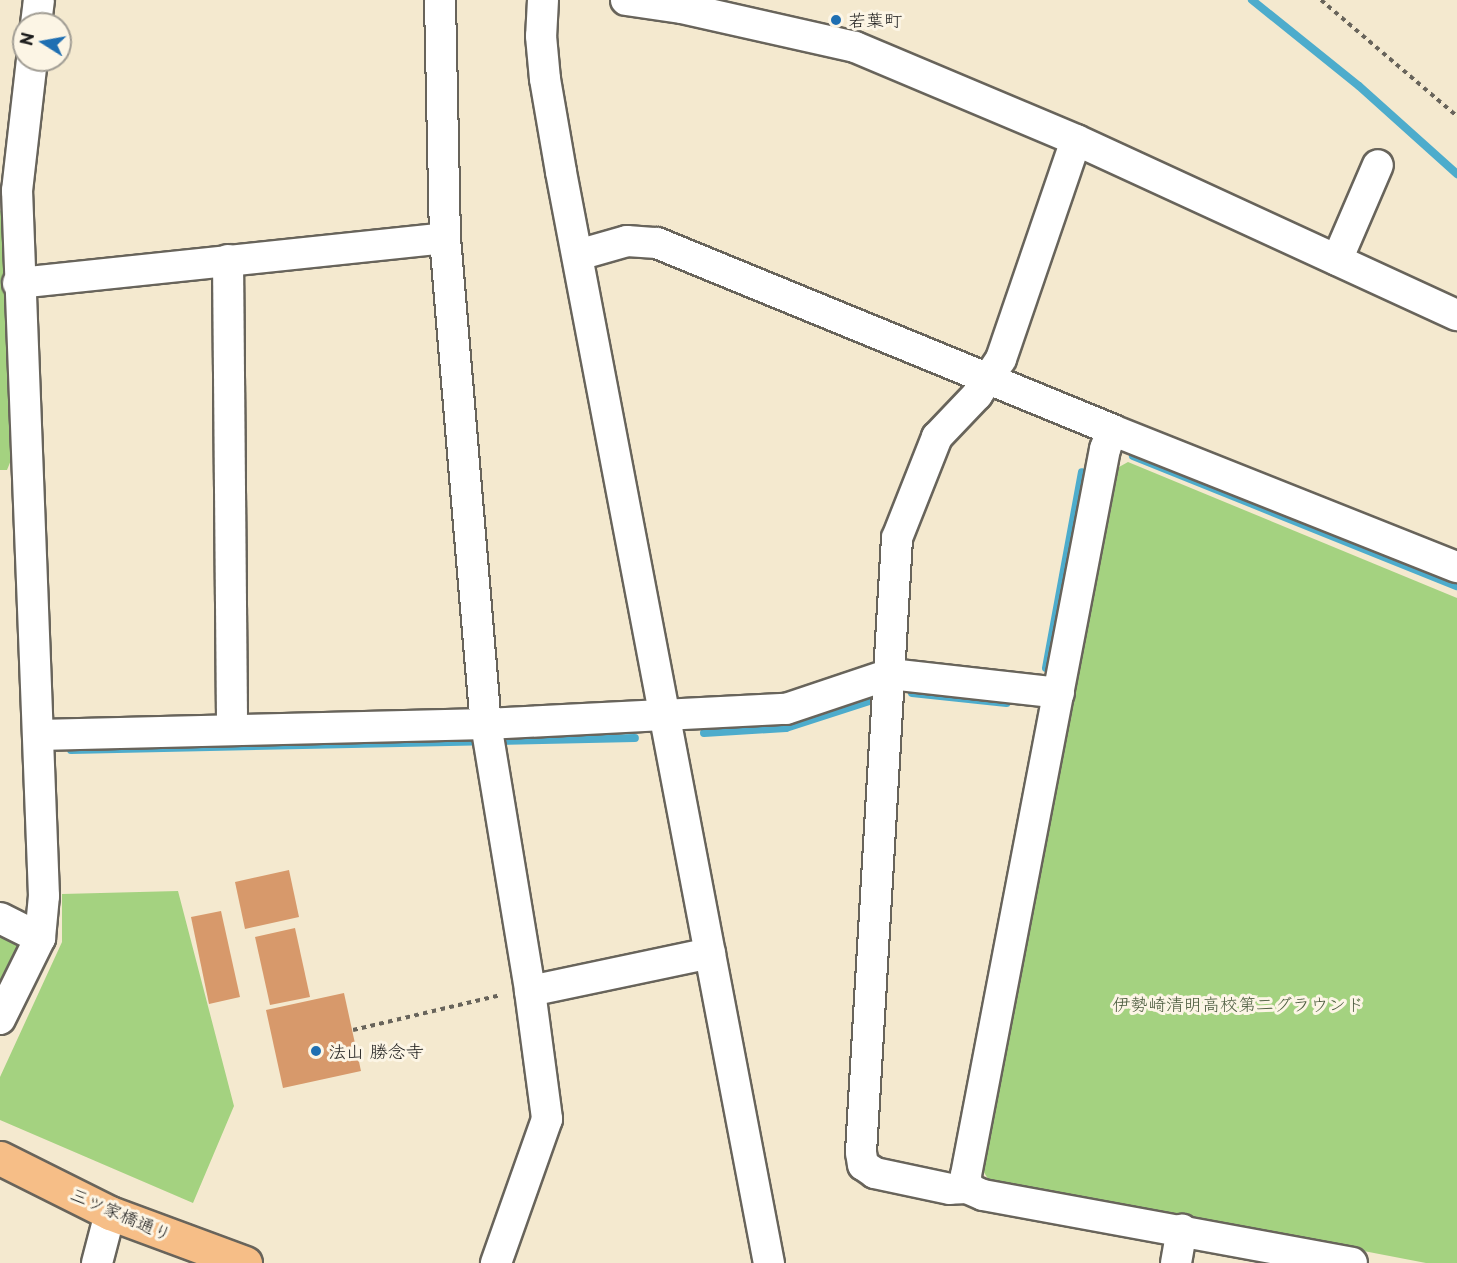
<!DOCTYPE html>
<html>
<head>
<meta charset="utf-8">
<style>
  body { margin:0 }
  #map { position:relative; width:1457px; height:1263px; overflow:hidden; background:#f4e9cf; font-family:"Playpen Sans","Klee One",sans-serif }
  div>[style] { position:absolute }
  .green>* { inset:0; background:#a4d280 }
  .stream>* { height:8px; margin:-4px; padding:0 4px; transform-origin:4px; border-radius:4px; background:#4daccc }
  .building>* { inset:0; background:#d7996b }
  .path>* { height:4px; margin-top:-2px; transform-origin:0; background:repeating-linear-gradient(90deg,#68645b 0 4.5px,transparent 0 9px) }
  .roads { filter:drop-shadow(2px 0 #68645b) drop-shadow(-2px 0 #68645b) drop-shadow(0 2px #68645b) drop-shadow(0 -2px #68645b) }
  .minor>* { height:30px; margin:-15px; padding:0 15px; transform-origin:15px; border-radius:15px; background:#fff }
  .major>* { height:33px; margin:-16.5px; padding:0 16.5px; transform-origin:16.5px; border-radius:16.5px; background:#f6be87 }
  .dots>* { width:16px; height:16px; translate:-50% -50%; box-sizing:border-box; border:3px solid #fcf5e5; border-radius:50% }
  span { translate:-50% -50%; white-space:nowrap; text-align:center; line-height:1.15; -webkit-text-stroke:6px #fcf5e5; paint-order:stroke }
  .poi-label { font-size:18px; color:#1c1c1c }
  .left { translate:0 -50%; text-align:left }
  .park-label { font-size:18px; color:#4c5c3f }
  .street-label { font-size:18px; color:#1c1c1c }
  .north { position:absolute; left:12px; top:12px; width:60px; height:60px; box-sizing:border-box; background:#fcf5e5; border:2px solid #a29e95; border-radius:50%; rotate:281deg; font-size:16px; font-weight:700; line-height:24px; text-align:center; color:#1c1c1c }
  .north::after { content:''; display:block; margin:auto; width:21px; height:27px; background:#1f6fb2; clip-path:polygon(50% 0,100% 100%,50% 72%,0 100%) }
</style>
</head>
<body>
<div id="map">
  <div class="green">
    <i style="clip-path:polygon(0 210px,3px 213px,13px 455px,7px 470px,0 470px)"></i>
    <i style="clip-path:polygon(1128px 462px,1457px 598px,1457px 1263px,1426px 1263px,988px 1179px,982px 1169px,1119px 467px)"></i>
    <i style="clip-path:polygon(178px 891px,234px 1106px,193px 1203px,0 1120px,0 1077px,62px 942px,62px 894px)"></i>
    <i style="clip-path:polygon(0 929px,24px 948px,0 996px)"></i>
  </div>
  <div class="stream">
    <i style="left:1252px;top:0;width:137px;rotate:38.8deg"></i>
    <i style="left:1359px;top:86px;width:132px;rotate:41.9deg"></i>
    <i style="left:1133px;top:456px;width:349px;rotate:21.9deg"></i>
    <i style="left:1046px;top:668px;width:199px;rotate:-79.6deg"></i>
    <i style="left:912px;top:693px;width:95px;rotate:6.1deg"></i>
    <i style="left:704px;top:733px;width:82px;rotate:-3.5deg"></i>
    <i style="left:786px;top:728px;width:87px;rotate:-18deg"></i>
    <i style="left:71px;top:750px;width:564px;rotate:-1.22deg"></i>
  </div>
  <div class="building">
    <i style="clip-path:polygon(289px 870px,299px 917px,245px 929px,235px 882px)"></i>
    <i style="clip-path:polygon(221px 911px,240px 997px,209px 1004px,191px 917px)"></i>
    <i style="clip-path:polygon(295px 928px,310px 997px,270px 1005px,255px 937px)"></i>
    <i style="clip-path:polygon(344px 993px,361px 1071px,283px 1088px,266px 1010px)"></i>
  </div>
  <div class="path">
    <i style="left:1321px;top:0;width:179px;rotate:40.5deg"></i>
    <i style="left:353px;top:1030px;width:152px;rotate:-13.3deg"></i>
  </div>
  <div class="roads">
    <div class="minor">
      <i style="left:440px;top:0;width:238px;rotate:88.8deg"></i>
      <i style="left:543px;top:0;width:36px;rotate:93deg"></i>
      <i style="left:541px;top:36px;width:43px;rotate:84.7deg"></i>
      <i style="left:545px;top:79px;width:94px;rotate:80.2deg"></i>
      <i style="left:561px;top:172px;width:1111px;rotate:79.21deg"></i>
      <i style="left:626px;top:0;width:57px;rotate:8.1deg"></i>
      <i style="left:682px;top:8px;width:177px;rotate:12.7deg"></i>
      <i style="left:855px;top:47px;width:240px;rotate:22.8deg"></i>
      <i style="left:1076px;top:140px;width:419px;rotate:24.7deg"></i>
      <i style="left:36px;top:24px;width:24px;rotate:-83deg"></i>
      <i style="left:578px;top:255px;width:51px;rotate:-15.9deg"></i>
      <i style="left:627px;top:241px;width:30px;rotate:4deg"></i>
      <i style="left:657px;top:243px;width:492px;rotate:22.3deg"></i>
      <i style="left:1112px;top:430px;width:371px;rotate:21.7deg"></i>
      <i style="left:228px;top:260px;width:470px;rotate:89.5deg"></i>
      <i style="left:1337px;top:260px;width:103px;rotate:-66.7deg"></i>
      <i style="left:18px;top:283px;width:429px;rotate:-6deg"></i>
      <i style="left:445px;top:238px;width:488px;rotate:85.2deg"></i>
      <i style="left:486px;top:724px;width:271px;rotate:80.6deg"></i>
      <i style="left:530px;top:991px;width:129px;rotate:82.4deg"></i>
      <i style="left:547px;top:1119px;width:153px;rotate:109.5deg"></i>
      <i style="left:1112px;top:430px;width:20px;rotate:110deg"></i>
      <i style="left:1105px;top:449px;width:739px;rotate:100.84deg"></i>
      <i style="left:966px;top:1175px;width:13px;rotate:86deg"></i>
      <i style="left:967px;top:1188px;width:17px;rotate:24deg"></i>
      <i style="left:983px;top:1195px;width:375px;rotate:10.4deg"></i>
      <i style="left:39px;top:735px;width:447px;rotate:-1.4deg"></i>
      <i style="left:486px;top:724px;width:300px;rotate:-2.9deg"></i>
      <i style="left:786px;top:709px;width:110px;rotate:-18.6deg"></i>
      <i style="left:890px;top:674px;width:170px;rotate:6.4deg"></i>
      <i style="left:0;top:918px;width:45px;rotate:26.6deg"></i>
      <i style="left:530px;top:991px;width:184px;rotate:-11.9deg"></i>
      <i style="left:0;top:1019px;width:90px;rotate:-63.7deg"></i>
      <i style="left:40px;top:938px;width:42px;rotate:-84.6deg"></i>
      <i style="left:44px;top:896px;width:706px;rotate:-92.19deg"></i>
      <i style="left:17px;top:191px;width:132px;rotate:-83.5deg"></i>
      <i style="left:967px;top:1188px;width:17px;rotate:177deg"></i>
      <i style="left:950px;top:1189px;width:77px;rotate:-168deg"></i>
      <i style="left:875px;top:1173px;width:14px;rotate:-146deg"></i>
      <i style="left:863px;top:1165px;width:13px;rotate:-99deg"></i>
      <i style="left:861px;top:1152px;width:615px;rotate:-86.64deg"></i>
      <i style="left:897px;top:538px;width:109px;rotate:-68.4deg"></i>
      <i style="left:937px;top:437px;width:58px;rotate:-46.4deg"></i>
      <i style="left:977px;top:395px;width:43px;rotate:-56.3deg"></i>
      <i style="left:1001px;top:359px;width:231px;rotate:-71.1deg"></i>
      <i style="left:97px;top:1263px;width:52px;rotate:-75.4deg"></i>
      <i style="left:1176px;top:1263px;width:34px;rotate:-80deg"></i>
    </div>
    <div class="major">
      <i style="left:0;top:1158px;width:123px;rotate:26.6deg"></i>
      <i style="left:110px;top:1213px;width:144px;rotate:20.3deg"></i>
    </div>
  </div>
  <div class="dots">
    <i style="left:836px;top:20px;background:#1f6fb2"></i>
    <i style="left:316px;top:1051px;background:#1f6fb2"></i>
  </div>
  <div class="poi-label">
    <span class="left" style="left:848px;top:20px">若葉町</span>
    <span class="left" style="left:328px;top:1051px">法山 勝念寺</span>
  </div>
  <div class="park-label">
    <span style="left:1238px;top:1004px">伊勢崎清明高校第二グラウンド</span>
  </div>
  <div class="street-label">
    <span style="left:121px;top:1214px;rotate:23deg">三ツ家橋通り</span>
  </div>
  <div class="north">N</div>
</div>
</body>
</html>
